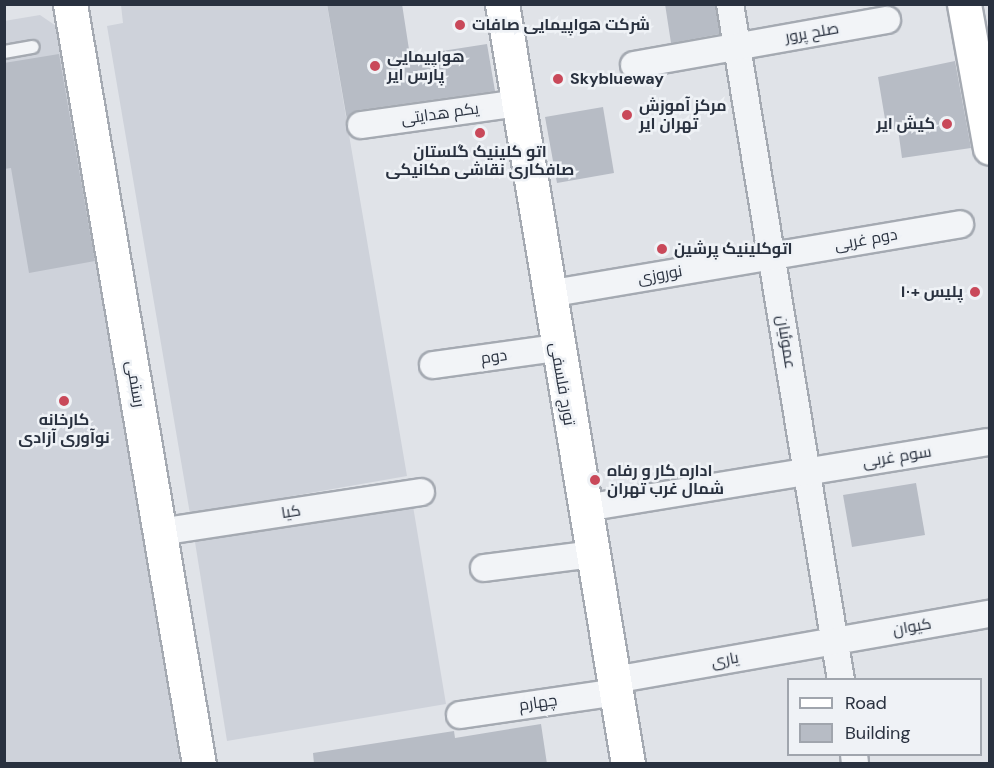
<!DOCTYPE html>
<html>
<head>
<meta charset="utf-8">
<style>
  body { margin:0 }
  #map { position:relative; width:994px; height:768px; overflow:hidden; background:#e0e3e8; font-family:"DM Sans",Cairo,sans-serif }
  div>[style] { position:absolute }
  .built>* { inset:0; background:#ced2da }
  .building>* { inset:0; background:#b7bcc5 }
  .roads { filter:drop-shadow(2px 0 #a5aab2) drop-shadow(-2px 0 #a5aab2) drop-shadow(0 2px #a5aab2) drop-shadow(0 -2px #a5aab2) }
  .lane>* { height:12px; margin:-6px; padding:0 6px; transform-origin:6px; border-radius:6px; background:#f2f4f7 }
  .street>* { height:26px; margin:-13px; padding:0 13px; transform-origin:13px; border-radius:13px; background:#f2f4f7 }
  .secondary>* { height:33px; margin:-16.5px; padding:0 16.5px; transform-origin:16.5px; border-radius:16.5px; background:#fff }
  .dots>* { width:16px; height:16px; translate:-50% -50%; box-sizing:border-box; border:3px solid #eff2f6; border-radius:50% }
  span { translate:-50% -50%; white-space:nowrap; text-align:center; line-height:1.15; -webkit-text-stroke:5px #eff2f6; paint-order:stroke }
  .poi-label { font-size:16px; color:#29313f; font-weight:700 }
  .left { translate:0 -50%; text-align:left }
  .right { translate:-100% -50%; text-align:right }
  .street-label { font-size:16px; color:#29313f }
  .frame { position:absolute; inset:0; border:6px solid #29313f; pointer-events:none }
  .legend { position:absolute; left:787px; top:678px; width:195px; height:78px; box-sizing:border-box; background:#eff2f6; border:2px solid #a0a5ad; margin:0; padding:8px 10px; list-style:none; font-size:18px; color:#29313f }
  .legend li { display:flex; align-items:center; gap:12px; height:30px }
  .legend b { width:30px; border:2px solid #a0a5ad }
</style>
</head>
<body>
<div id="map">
  <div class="built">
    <i style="clip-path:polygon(121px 5px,327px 5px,407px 476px,190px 514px,107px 26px,123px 23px)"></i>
    <i style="clip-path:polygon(40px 15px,62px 30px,66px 39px,180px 763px,5px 764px,4px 21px)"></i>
    <i style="clip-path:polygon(412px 500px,446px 704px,227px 741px,194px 536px)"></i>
  </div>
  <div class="building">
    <i style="clip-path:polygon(327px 4px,402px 4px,410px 56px,487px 44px,495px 91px,359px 110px,347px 120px)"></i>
    <i style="clip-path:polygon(665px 4px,715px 4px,720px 34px,671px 43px)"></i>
    <i style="clip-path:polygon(59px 54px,95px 261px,29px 273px,11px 168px,4px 169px,4px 63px)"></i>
    <i style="clip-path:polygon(955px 61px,971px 148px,902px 158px,898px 129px,887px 131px,878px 77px)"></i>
    <i style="clip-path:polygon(603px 107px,614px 173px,557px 183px,545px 117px)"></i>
    <i style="clip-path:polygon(916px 483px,925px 535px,852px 547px,843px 495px)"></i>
    <i style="clip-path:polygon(541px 724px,547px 764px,314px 764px,313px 753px,454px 731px,455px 738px)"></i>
  </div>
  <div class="roads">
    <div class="lane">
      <i style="left:4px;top:52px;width:29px;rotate:-10deg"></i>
    </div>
    <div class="street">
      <i style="left:730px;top:4px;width:685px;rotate:80.68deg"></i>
      <i style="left:634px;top:65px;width:257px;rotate:-10.1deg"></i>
      <i style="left:361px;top:125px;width:160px;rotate:-7.9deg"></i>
      <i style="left:548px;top:294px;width:418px;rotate:-9.6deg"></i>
      <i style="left:433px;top:365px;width:123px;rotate:-7.9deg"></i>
      <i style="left:585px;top:508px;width:407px;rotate:-9.3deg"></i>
      <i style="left:160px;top:532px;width:264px;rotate:-8.7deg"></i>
      <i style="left:484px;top:568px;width:110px;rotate:-7.3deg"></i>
      <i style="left:614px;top:680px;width:382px;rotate:-10deg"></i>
      <i style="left:460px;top:715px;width:159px;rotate:-8.3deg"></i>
      <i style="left:854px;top:754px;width:10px;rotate:84deg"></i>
    </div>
    <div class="secondary">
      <i style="left:70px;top:4px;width:771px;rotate:80.37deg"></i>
      <i style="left:502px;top:4px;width:770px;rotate:80.59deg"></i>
      <i style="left:964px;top:4px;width:146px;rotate:79.8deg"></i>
    </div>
  </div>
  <div class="dots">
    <i style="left:460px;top:25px;background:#c9495a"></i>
    <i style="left:375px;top:66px;background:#c9495a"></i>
    <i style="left:558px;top:79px;background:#c9495a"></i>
    <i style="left:627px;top:115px;background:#c9495a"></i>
    <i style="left:947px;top:124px;background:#c9495a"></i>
    <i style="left:480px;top:133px;background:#c9495a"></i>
    <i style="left:662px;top:249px;background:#c9495a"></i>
    <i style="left:975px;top:292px;background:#c9495a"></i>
    <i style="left:64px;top:401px;background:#c9495a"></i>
    <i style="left:595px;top:480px;background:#c9495a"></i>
  </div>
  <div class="poi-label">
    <span class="left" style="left:472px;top:25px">شرکت هواپیمایی صافات</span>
    <span class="left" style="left:387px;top:66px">هواپیمایی<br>پارس ایر</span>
    <span class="left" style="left:570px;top:79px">Skyblueway</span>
    <span class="left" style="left:639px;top:115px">مرکز آموزش<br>تهران ایر</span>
    <span class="right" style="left:935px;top:124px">کیش ایر</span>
    <span style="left:480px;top:161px">اتو کلینیک گلستان<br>صافکاری نقاشی مکانیکی</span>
    <span class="left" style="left:674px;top:249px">اتوکلینیک پرشین</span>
    <span class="right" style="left:963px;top:292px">پلیس +۱۰</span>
    <span style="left:64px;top:429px">کارخانه<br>نوآوری آزادی</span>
    <span class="left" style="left:607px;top:480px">اداره کار و رفاه<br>شمال غرب تهران</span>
  </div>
  <div class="street-label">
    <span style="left:812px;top:33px;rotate:-10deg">صلح پرور</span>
    <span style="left:440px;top:114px;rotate:-8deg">یکم هدایتی</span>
    <span style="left:866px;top:240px;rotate:-10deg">دوم غربی</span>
    <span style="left:660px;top:275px;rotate:-10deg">نوروزی</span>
    <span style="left:786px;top:342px;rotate:81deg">عموئیان</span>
    <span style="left:494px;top:357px;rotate:-8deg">دوم</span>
    <span style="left:135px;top:384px;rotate:80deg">رستمی</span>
    <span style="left:562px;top:384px;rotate:80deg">تورج فلسفی</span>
    <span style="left:897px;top:457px;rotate:-9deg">سوم غربی</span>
    <span style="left:291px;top:512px;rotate:-9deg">کیا</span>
    <span style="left:912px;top:627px;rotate:-10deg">کیوان</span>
    <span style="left:725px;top:660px;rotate:-10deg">یاری</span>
    <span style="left:538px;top:703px;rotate:-8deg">چهارم</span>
  </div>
  <div class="frame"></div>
  <ul class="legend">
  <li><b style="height:8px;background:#fff"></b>Road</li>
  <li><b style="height:16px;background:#b7bcc5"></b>Building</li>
  </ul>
</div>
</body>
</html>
